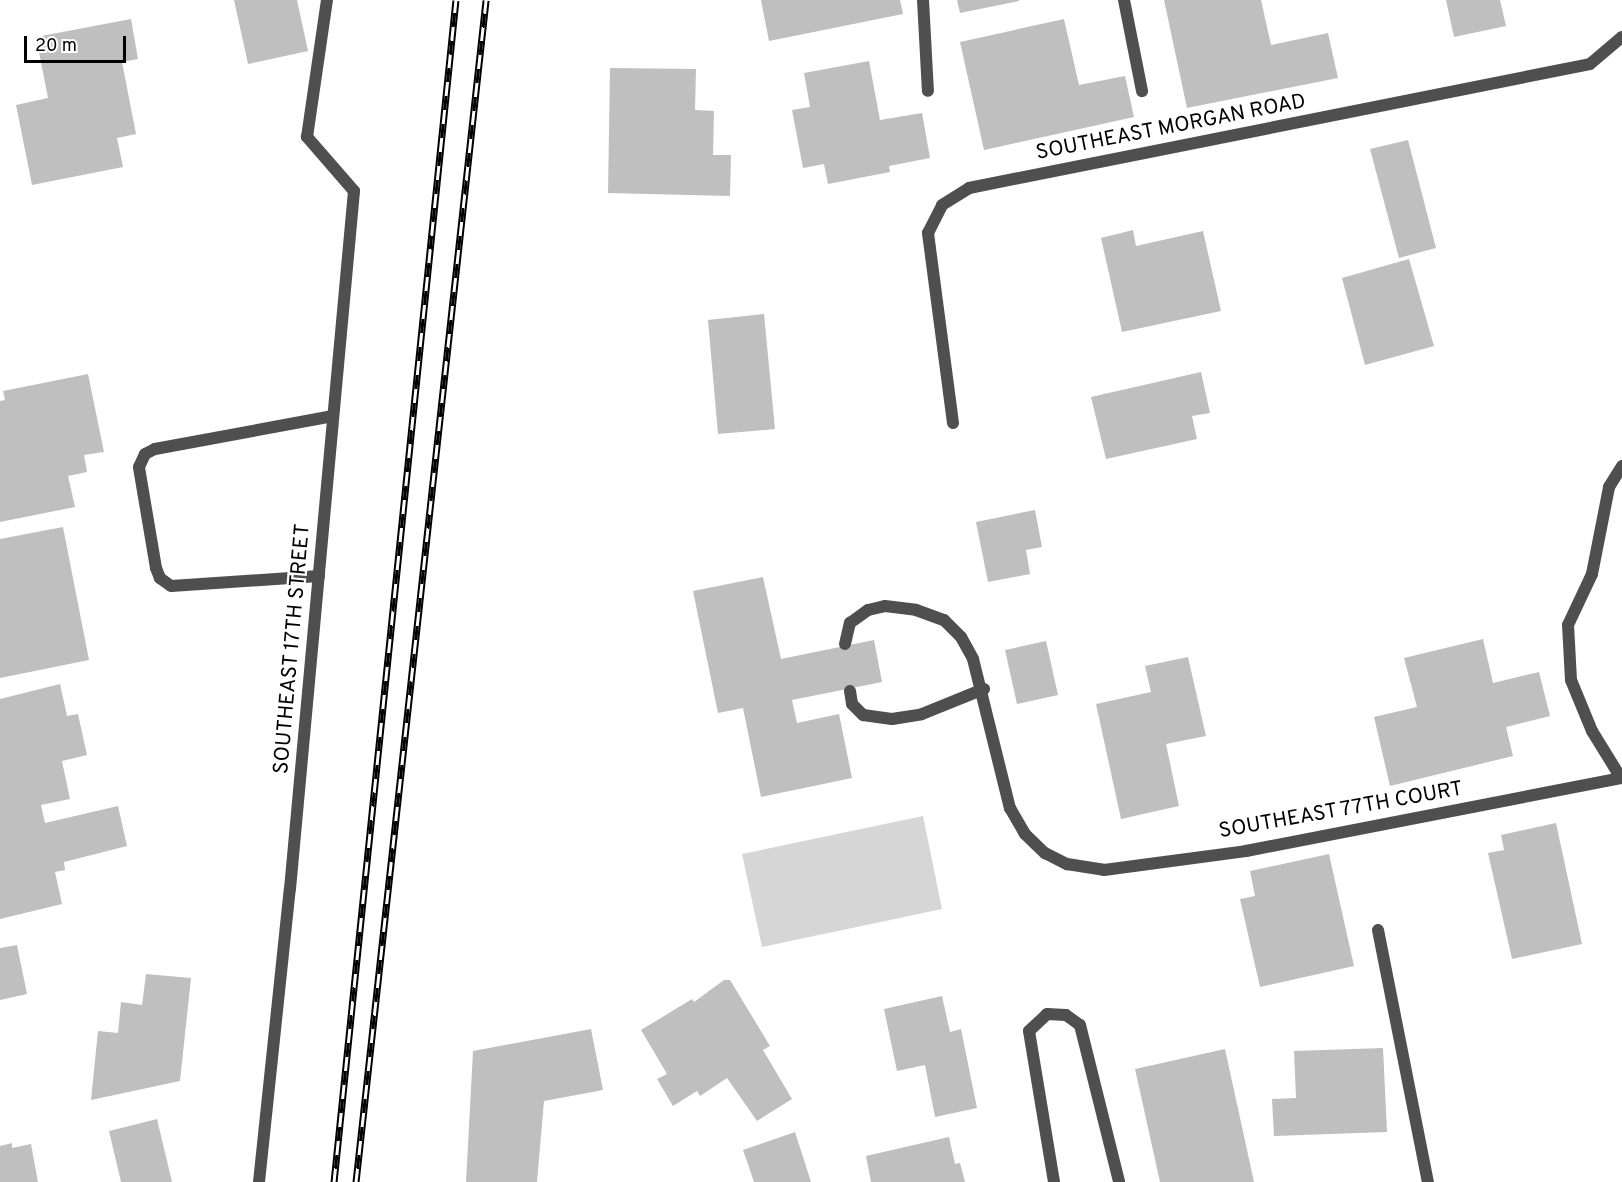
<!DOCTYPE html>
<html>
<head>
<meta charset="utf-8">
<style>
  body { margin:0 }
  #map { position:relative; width:1622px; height:1182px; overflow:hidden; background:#fff; font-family:Overpass,sans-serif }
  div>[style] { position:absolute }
  .green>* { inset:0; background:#d6d6d6 }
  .building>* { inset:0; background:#bfbfbf }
  .lane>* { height:12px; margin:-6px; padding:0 6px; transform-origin:6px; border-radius:6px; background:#4f4f4f }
  .street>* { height:12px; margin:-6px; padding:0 6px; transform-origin:6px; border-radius:6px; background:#4f4f4f }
  .rail>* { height:7px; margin-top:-3.5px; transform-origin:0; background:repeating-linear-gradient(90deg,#fff 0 14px,#000 0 28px); box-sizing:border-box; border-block:2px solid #000 }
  span { translate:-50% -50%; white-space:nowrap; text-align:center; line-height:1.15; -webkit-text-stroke:4.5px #fff; paint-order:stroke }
  .street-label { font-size:21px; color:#000 }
  .scale { position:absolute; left:24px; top:36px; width:102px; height:27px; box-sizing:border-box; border:3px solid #000; border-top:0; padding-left:8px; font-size:18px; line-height:21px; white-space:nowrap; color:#000; -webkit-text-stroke:4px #fff; paint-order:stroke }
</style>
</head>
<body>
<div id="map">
  <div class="green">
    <i style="clip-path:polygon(923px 816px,942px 909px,762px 947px,742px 854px)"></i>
  </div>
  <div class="building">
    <i style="clip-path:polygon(234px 0,297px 0,308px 51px,248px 64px)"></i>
    <i style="clip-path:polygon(761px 0,900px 0,903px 14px,769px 41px)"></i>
    <i style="clip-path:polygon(957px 0,1019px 0,1019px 1px,960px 13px)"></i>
    <i style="clip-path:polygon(1164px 0,1261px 0,1271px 45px,1328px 33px,1338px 78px,1187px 108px)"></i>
    <i style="clip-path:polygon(1446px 0,1500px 0,1506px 26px,1454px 37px)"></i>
    <i style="clip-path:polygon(131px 19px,138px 59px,122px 62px,136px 134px,117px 138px,123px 167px,32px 185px,16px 105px,48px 98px,36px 37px)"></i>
    <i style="clip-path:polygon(1064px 19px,1079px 85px,1125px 76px,1134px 117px,984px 150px,960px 42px)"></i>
    <i style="clip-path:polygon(869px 61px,880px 120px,922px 113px,930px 158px,889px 166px,890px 172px,828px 184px,824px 164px,803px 168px,792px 110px,810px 107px,804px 73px)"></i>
    <i style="clip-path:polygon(610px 68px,696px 69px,695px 110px,714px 111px,713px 155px,731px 155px,730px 196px,608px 193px)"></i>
    <i style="clip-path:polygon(1408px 140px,1436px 248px,1399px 258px,1370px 149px)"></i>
    <i style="clip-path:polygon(1133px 230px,1136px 246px,1203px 231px,1221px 311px,1122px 332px,1101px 238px)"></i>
    <i style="clip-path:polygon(1409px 259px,1434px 346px,1365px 365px,1342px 278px)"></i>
    <i style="clip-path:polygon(764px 314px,775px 429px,718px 434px,708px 320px)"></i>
    <i style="clip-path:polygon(1201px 372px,1210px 413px,1192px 416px,1197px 439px,1106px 459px,1091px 397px)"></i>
    <i style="clip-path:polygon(88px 374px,104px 452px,84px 455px,87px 472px,68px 476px,75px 507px,0 522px,0 401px,5px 400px,3px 391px)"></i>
    <i style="clip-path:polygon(1035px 510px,1042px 547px,1026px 550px,1030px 574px,988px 582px,976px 522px)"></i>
    <i style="clip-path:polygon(63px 527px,89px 660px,0 678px,0 539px)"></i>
    <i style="clip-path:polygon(763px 577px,781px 659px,874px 640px,882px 682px,792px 700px,797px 723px,839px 714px,852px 778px,761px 797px,743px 708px,718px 713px,693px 591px)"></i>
    <i style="clip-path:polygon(1483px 639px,1493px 683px,1539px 672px,1550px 716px,1506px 727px,1513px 756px,1390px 786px,1374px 717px,1417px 707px,1404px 658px)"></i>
    <i style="clip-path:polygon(1046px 641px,1058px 695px,1017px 704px,1005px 650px)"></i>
    <i style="clip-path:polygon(1188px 657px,1206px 736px,1166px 744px,1179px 806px,1121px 819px,1096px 704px,1151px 692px,1145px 666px)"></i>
    <i style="clip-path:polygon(60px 684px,67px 716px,78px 714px,87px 755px,62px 761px,70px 799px,41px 805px,45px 823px,118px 806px,127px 846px,64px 862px,65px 870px,55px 872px,62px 904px,0 919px,0 699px)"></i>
    <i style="clip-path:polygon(1556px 823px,1582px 944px,1512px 959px,1488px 853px,1504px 850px,1501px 835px)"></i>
    <i style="clip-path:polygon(1329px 854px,1354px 966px,1260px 987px,1240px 899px,1255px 896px,1250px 871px)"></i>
    <i style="clip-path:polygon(17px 945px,27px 994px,0 1000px,0 948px)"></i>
    <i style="clip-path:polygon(146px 974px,191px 978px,180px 1081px,91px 1100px,98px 1031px,118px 1033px,121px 1002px,142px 1005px)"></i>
    <i style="clip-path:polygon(724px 980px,730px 980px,770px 1046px,763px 1050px,792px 1099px,757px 1121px,727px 1078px,700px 1096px,697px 1091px,673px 1106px,657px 1079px,667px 1074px,641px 1030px,692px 999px,694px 1002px)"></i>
    <i style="clip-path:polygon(942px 996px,950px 1032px,961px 1029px,977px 1108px,935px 1117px,925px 1065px,897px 1071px,884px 1009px)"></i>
    <i style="clip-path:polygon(591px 1029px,603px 1090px,544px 1101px,537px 1182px,466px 1182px,473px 1051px)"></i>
    <i style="clip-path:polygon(1383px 1048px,1387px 1132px,1274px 1136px,1272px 1099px,1296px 1098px,1294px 1051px)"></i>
    <i style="clip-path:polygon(1225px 1049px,1254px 1182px,1160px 1182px,1135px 1069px)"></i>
    <i style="clip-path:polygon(157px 1119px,172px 1182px,121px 1182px,109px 1131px)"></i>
    <i style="clip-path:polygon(795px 1132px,811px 1182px,754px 1182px,743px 1150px)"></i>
    <i style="clip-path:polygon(949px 1137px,955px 1164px,960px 1163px,965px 1182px,871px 1182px,866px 1156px)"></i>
    <i style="clip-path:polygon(12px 1143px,12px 1148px,31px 1144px,38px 1182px,0 1182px,0 1146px)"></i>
  </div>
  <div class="lane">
    <i style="left:923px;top:0;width:91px;rotate:86.9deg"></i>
    <i style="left:1124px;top:0;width:93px;rotate:78.8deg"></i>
    <i style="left:307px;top:137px;width:138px;rotate:-81.7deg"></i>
    <i style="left:319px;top:576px;width:148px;rotate:176.1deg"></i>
    <i style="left:171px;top:586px;width:14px;rotate:-144deg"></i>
    <i style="left:160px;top:578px;width:11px;rotate:-112deg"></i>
    <i style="left:156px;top:568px;width:102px;rotate:-99.6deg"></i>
    <i style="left:139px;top:467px;width:14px;rotate:-65deg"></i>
    <i style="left:145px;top:454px;width:11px;rotate:-27deg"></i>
    <i style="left:155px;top:449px;width:181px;rotate:-10.5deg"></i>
    <i style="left:845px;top:644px;width:22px;rotate:-77deg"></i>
    <i style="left:850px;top:623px;width:22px;rotate:-36deg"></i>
    <i style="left:868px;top:610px;width:17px;rotate:-13deg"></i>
    <i style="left:885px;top:606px;width:31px;rotate:7deg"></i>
    <i style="left:916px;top:610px;width:30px;rotate:20deg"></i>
    <i style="left:944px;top:620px;width:24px;rotate:45deg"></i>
    <i style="left:961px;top:637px;width:25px;rotate:61deg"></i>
    <i style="left:973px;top:659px;width:154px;rotate:76.1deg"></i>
    <i style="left:1010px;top:808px;width:30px;rotate:60deg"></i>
    <i style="left:1025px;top:834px;width:28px;rotate:44deg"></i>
    <i style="left:1045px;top:853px;width:25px;rotate:27deg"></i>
    <i style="left:850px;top:691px;width:13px;rotate:81deg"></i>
    <i style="left:852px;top:704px;width:16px;rotate:45deg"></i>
    <i style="left:863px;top:715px;width:29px;rotate:8deg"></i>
    <i style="left:892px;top:719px;width:30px;rotate:-9deg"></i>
    <i style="left:922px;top:714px;width:67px;rotate:-22deg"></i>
    <i style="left:1621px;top:778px;width:55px;rotate:-121.7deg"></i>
    <i style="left:1592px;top:731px;width:55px;rotate:-112.4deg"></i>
    <i style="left:1571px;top:680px;width:55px;rotate:-93.1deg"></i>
    <i style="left:1568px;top:625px;width:56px;rotate:-64.8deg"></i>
    <i style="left:1592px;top:574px;width:89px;rotate:-78.9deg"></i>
    <i style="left:1609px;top:487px;width:25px;rotate:-58deg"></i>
    <i style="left:1378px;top:930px;width:257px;rotate:78.8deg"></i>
    <i style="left:1054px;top:1182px;width:153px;rotate:-99.4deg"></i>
    <i style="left:1029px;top:1031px;width:25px;rotate:-43deg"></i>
    <i style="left:1047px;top:1014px;width:19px;rotate:3deg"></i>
    <i style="left:1066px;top:1015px;width:17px;rotate:36deg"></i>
    <i style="left:1080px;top:1025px;width:162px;rotate:76deg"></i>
  </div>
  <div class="street">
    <i style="left:953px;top:423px;width:192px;rotate:-97.5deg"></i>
    <i style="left:928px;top:233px;width:31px;rotate:-63deg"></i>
    <i style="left:942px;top:205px;width:32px;rotate:-32deg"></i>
    <i style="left:969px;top:188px;width:633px;rotate:-11.29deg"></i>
    <i style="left:1590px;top:64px;width:42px;rotate:-40.2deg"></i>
    <i style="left:1067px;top:864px;width:37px;rotate:9deg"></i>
    <i style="left:1104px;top:870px;width:143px;rotate:-7.6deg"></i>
    <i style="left:1246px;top:851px;width:383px;rotate:-11deg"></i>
    <i style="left:259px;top:1182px;width:295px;rotate:-84deg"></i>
    <i style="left:290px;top:889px;width:701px;rotate:-84.76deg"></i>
    <i style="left:354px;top:191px;width:72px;rotate:-131deg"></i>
  </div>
  <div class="rail">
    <i style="left:334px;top:1182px;width:1188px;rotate:-84.11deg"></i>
    <i style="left:356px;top:1182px;width:1189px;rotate:-83.72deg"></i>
  </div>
  <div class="street-label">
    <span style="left:1171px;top:128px;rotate:-11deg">SOUTHEAST MORGAN ROAD</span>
    <span style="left:293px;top:649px;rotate:-85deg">SOUTHEAST 17TH STREET</span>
    <span style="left:1341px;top:811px;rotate:-10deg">SOUTHEAST 77TH COURT</span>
  </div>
  <div class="scale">20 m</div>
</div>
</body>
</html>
